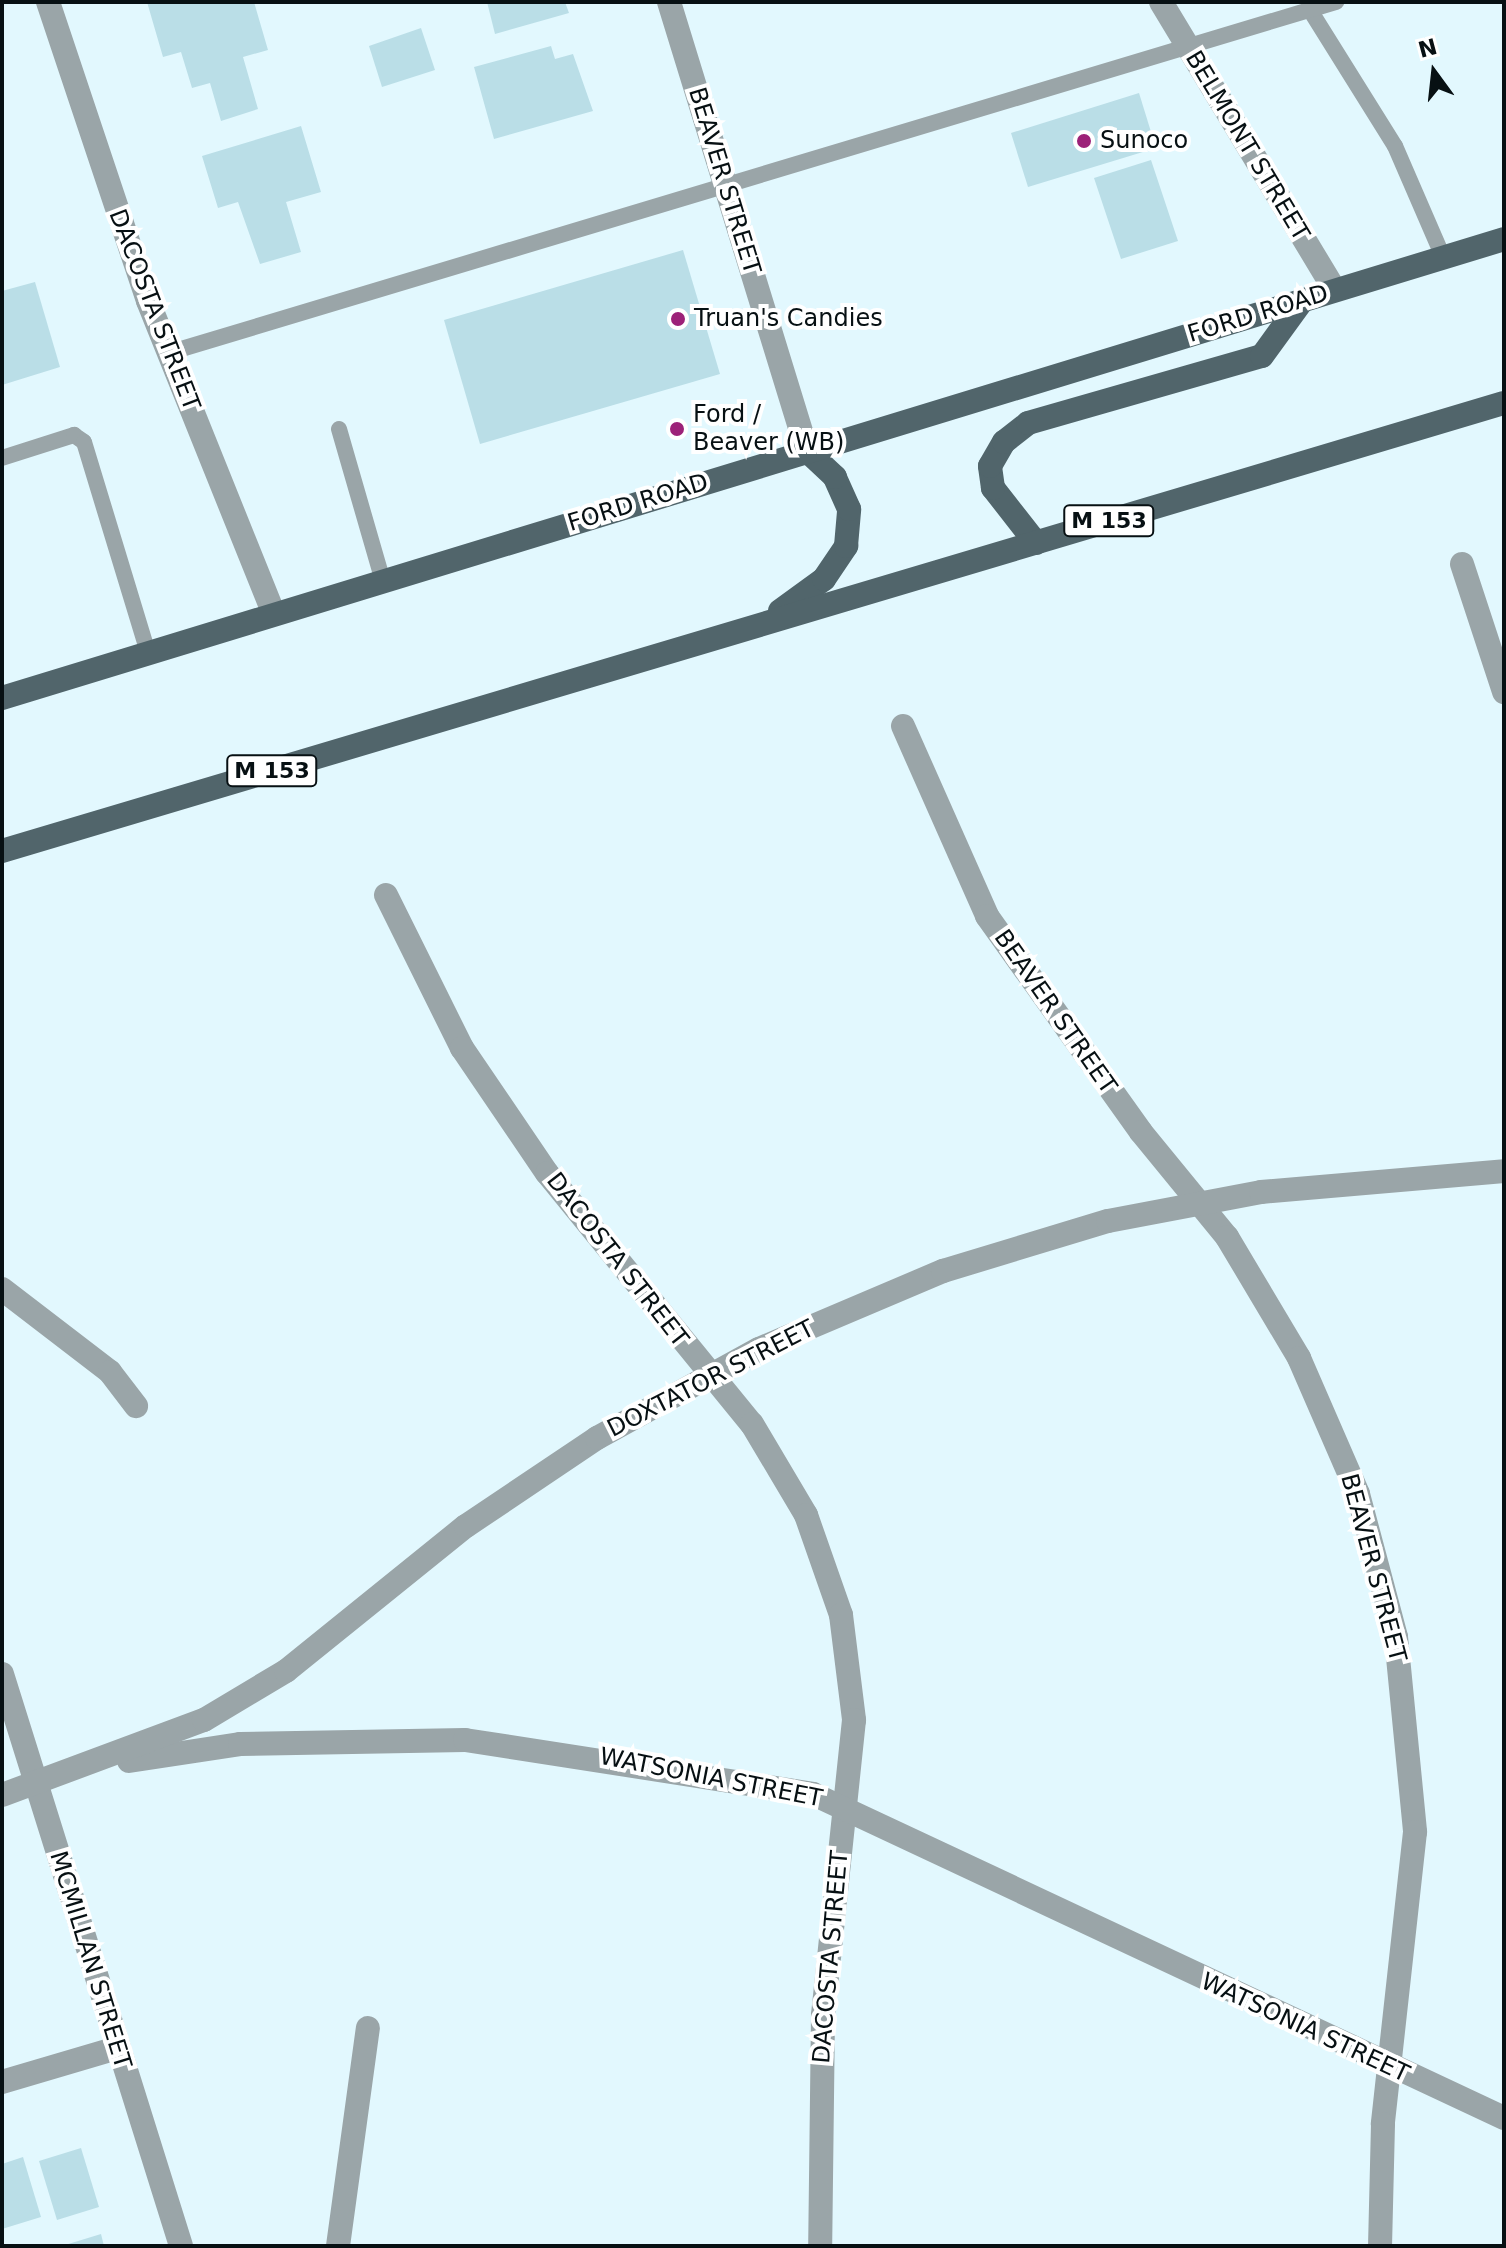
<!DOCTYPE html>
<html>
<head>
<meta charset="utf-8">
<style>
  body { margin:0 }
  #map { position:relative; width:1506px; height:2248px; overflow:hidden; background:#e2f8fe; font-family:"DejaVu Sans",sans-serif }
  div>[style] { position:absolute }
  .building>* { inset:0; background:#badee7 }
  .lane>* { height:16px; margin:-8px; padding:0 8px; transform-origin:8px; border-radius:8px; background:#9aa5a8 }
  .street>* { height:24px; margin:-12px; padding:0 12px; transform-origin:12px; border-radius:12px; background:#9aa5a8 }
  .primary>* { height:24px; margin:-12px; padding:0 12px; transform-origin:12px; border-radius:12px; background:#51656b }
  .dots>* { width:22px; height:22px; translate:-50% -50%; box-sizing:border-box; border:4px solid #fff; border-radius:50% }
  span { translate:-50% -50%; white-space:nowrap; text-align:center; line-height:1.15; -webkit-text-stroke:8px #fff; paint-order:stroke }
  .shield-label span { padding:2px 6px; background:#fff; border:2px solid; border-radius:6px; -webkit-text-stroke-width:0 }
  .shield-label { font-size:22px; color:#071013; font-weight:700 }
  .poi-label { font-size:24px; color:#071013 }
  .left { translate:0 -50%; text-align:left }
  .street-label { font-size:24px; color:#071013 }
  .frame { position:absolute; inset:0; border:4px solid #071013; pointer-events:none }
  .north { position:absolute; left:1394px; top:32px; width:80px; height:80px; -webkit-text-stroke:6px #fff; paint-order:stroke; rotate:345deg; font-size:22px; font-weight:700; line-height:32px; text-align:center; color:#071013 }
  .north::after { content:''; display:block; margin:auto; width:28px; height:36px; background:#071013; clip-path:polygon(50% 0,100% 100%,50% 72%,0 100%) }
</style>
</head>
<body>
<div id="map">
  <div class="building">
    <i style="clip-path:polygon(147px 2px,254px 2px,268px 50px,243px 57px,258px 109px,221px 121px,210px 83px,192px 88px,181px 52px,163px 57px)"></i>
    <i style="clip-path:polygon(487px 2px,565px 2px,569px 13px,495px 34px)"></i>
    <i style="clip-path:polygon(421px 28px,435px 70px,382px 87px,369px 46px)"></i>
    <i style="clip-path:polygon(551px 46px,555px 59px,573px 54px,593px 111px,494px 139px,474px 67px)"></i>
    <i style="clip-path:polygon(1139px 93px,1156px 148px,1028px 187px,1011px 133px)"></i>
    <i style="clip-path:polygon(301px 126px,321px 192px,286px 202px,301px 252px,260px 264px,238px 202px,218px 208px,202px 156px)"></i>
    <i style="clip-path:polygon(1151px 160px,1178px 241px,1121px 259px,1094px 178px)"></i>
    <i style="clip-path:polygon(683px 250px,720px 374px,480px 444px,444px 320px)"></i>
    <i style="clip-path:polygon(35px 282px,60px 367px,2px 385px,2px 291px)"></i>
    <i style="clip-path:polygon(81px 2148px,99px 2207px,57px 2220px,39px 2161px)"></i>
    <i style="clip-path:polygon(23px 2157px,41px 2217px,2px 2229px,2px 2164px)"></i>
    <i style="clip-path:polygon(101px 2234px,104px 2246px,65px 2246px,65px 2245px)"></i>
  </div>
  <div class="lane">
    <i style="left:1310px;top:10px;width:160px;rotate:58deg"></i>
    <i style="left:1395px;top:146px;width:121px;rotate:66.6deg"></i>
    <i style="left:168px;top:353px;width:1220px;rotate:-16.73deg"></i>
    <i style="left:339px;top:429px;width:158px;rotate:73.9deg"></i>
    <i style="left:2px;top:458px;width:76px;rotate:-17.7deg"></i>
    <i style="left:74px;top:435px;width:12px;rotate:35deg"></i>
    <i style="left:84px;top:442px;width:220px;rotate:73.1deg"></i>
  </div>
  <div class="street">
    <i style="left:48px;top:2px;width:315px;rotate:71.5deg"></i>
    <i style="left:148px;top:301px;width:335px;rotate:68.1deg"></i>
    <i style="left:669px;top:2px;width:470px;rotate:72.9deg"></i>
    <i style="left:1161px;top:2px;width:336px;rotate:58.9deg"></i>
    <i style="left:1462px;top:564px;width:135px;rotate:71.8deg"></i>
    <i style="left:903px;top:726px;width:208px;rotate:66.1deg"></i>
    <i style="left:987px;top:916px;width:265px;rotate:54.5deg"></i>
    <i style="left:1141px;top:1132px;width:136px;rotate:50.7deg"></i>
    <i style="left:1227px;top:1237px;width:141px;rotate:59.2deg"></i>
    <i style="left:1299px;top:1358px;width:148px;rotate:66.5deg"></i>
    <i style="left:1358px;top:1494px;width:148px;rotate:75.1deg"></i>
    <i style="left:1396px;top:1637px;width:196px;rotate:84.4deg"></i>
    <i style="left:1415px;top:1832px;width:294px;rotate:96.3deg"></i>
    <i style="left:1383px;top:2124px;width:122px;rotate:91.4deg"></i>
    <i style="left:386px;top:895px;width:171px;rotate:63.6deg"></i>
    <i style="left:462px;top:1048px;width:151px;rotate:55.8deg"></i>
    <i style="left:547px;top:1173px;width:324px;rotate:50.8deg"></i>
    <i style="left:752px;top:1424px;width:106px;rotate:59.3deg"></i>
    <i style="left:806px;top:1515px;width:106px;rotate:70.7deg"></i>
    <i style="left:841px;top:1615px;width:106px;rotate:82.9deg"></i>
    <i style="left:854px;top:1720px;width:297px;rotate:96deg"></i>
    <i style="left:823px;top:2015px;width:231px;rotate:90.7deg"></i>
    <i style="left:2px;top:1289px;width:136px;rotate:37.5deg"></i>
    <i style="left:110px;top:1372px;width:43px;rotate:52.6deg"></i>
    <i style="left:2px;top:1674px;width:599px;rotate:72.62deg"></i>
    <i style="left:129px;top:1761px;width:112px;rotate:-8.7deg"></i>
    <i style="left:240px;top:1744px;width:225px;rotate:-1deg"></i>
    <i style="left:465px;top:1740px;width:352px;rotate:8.8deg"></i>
    <i style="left:813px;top:1794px;width:763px;rotate:25.12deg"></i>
    <i style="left:2px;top:1795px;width:215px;rotate:-20.4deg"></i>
    <i style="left:204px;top:1720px;width:96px;rotate:-30.9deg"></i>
    <i style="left:286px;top:1671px;width:231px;rotate:-38.9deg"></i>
    <i style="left:466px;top:1526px;width:158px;rotate:-33.9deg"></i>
    <i style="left:597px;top:1438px;width:185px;rotate:-28.8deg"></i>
    <i style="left:759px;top:1349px;width:200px;rotate:-23deg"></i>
    <i style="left:943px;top:1271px;width:172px;rotate:-16.9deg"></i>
    <i style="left:1108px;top:1221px;width:156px;rotate:-10.7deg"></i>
    <i style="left:1261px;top:1192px;width:244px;rotate:-4.9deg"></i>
    <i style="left:2px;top:2082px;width:120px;rotate:-16.5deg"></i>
    <i style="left:338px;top:2246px;width:220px;rotate:-82.2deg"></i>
  </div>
  <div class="primary">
    <i style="left:1036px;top:543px;width:70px;rotate:-128deg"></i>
    <i style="left:993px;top:488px;width:22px;rotate:-98deg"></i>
    <i style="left:990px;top:466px;width:28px;rotate:-60deg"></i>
    <i style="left:1004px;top:442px;width:31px;rotate:-38deg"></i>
    <i style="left:1028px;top:423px;width:243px;rotate:-16deg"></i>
    <i style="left:1262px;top:356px;width:68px;rotate:-54deg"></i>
    <i style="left:780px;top:611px;width:54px;rotate:-36deg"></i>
    <i style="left:824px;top:579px;width:40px;rotate:-56deg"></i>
    <i style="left:846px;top:546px;width:37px;rotate:-85deg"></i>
    <i style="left:849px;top:509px;width:35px;rotate:-114deg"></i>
    <i style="left:835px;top:477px;width:38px;rotate:-137deg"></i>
    <i style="left:2px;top:698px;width:1571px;rotate:-16.99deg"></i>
    <i style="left:2px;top:851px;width:1567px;rotate:-16.61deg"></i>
  </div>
  <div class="dots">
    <i style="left:1084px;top:141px;background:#9c2178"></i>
    <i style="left:678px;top:319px;background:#9c2178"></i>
    <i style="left:677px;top:429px;background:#9c2178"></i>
  </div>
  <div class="shield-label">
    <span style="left:1109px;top:521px">M 153</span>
    <span style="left:272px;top:771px">M 153</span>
  </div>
  <div class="poi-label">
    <span class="left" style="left:1100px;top:141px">Sunoco</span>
    <span class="left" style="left:694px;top:319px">Truan's Candies</span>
    <span class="left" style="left:693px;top:429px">Ford /<br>Beaver (WB)</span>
  </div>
  <div class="street-label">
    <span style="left:1247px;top:146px;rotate:59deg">BELMONT STREET</span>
    <span style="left:724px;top:181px;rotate:73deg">BEAVER STREET</span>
    <span style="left:154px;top:310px;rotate:69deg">DACOSTA STREET</span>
    <span style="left:1258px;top:314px;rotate:-17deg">FORD ROAD</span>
    <span style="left:638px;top:503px;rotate:-17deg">FORD ROAD</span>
    <span style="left:1055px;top:1012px;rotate:55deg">BEAVER STREET</span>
    <span style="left:617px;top:1260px;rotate:52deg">DACOSTA STREET</span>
    <span style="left:711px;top:1379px;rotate:-27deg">DOXTATOR STREET</span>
    <span style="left:1373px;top:1568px;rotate:75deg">BEAVER STREET</span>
    <span style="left:711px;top:1778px;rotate:11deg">WATSONIA STREET</span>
    <span style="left:831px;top:1957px;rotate:-85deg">DACOSTA STREET</span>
    <span style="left:90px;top:1960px;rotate:73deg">MCMILLAN STREET</span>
    <span style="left:1305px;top:2028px;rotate:25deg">WATSONIA STREET</span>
  </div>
  <div class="frame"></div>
  <div class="north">N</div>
</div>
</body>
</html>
